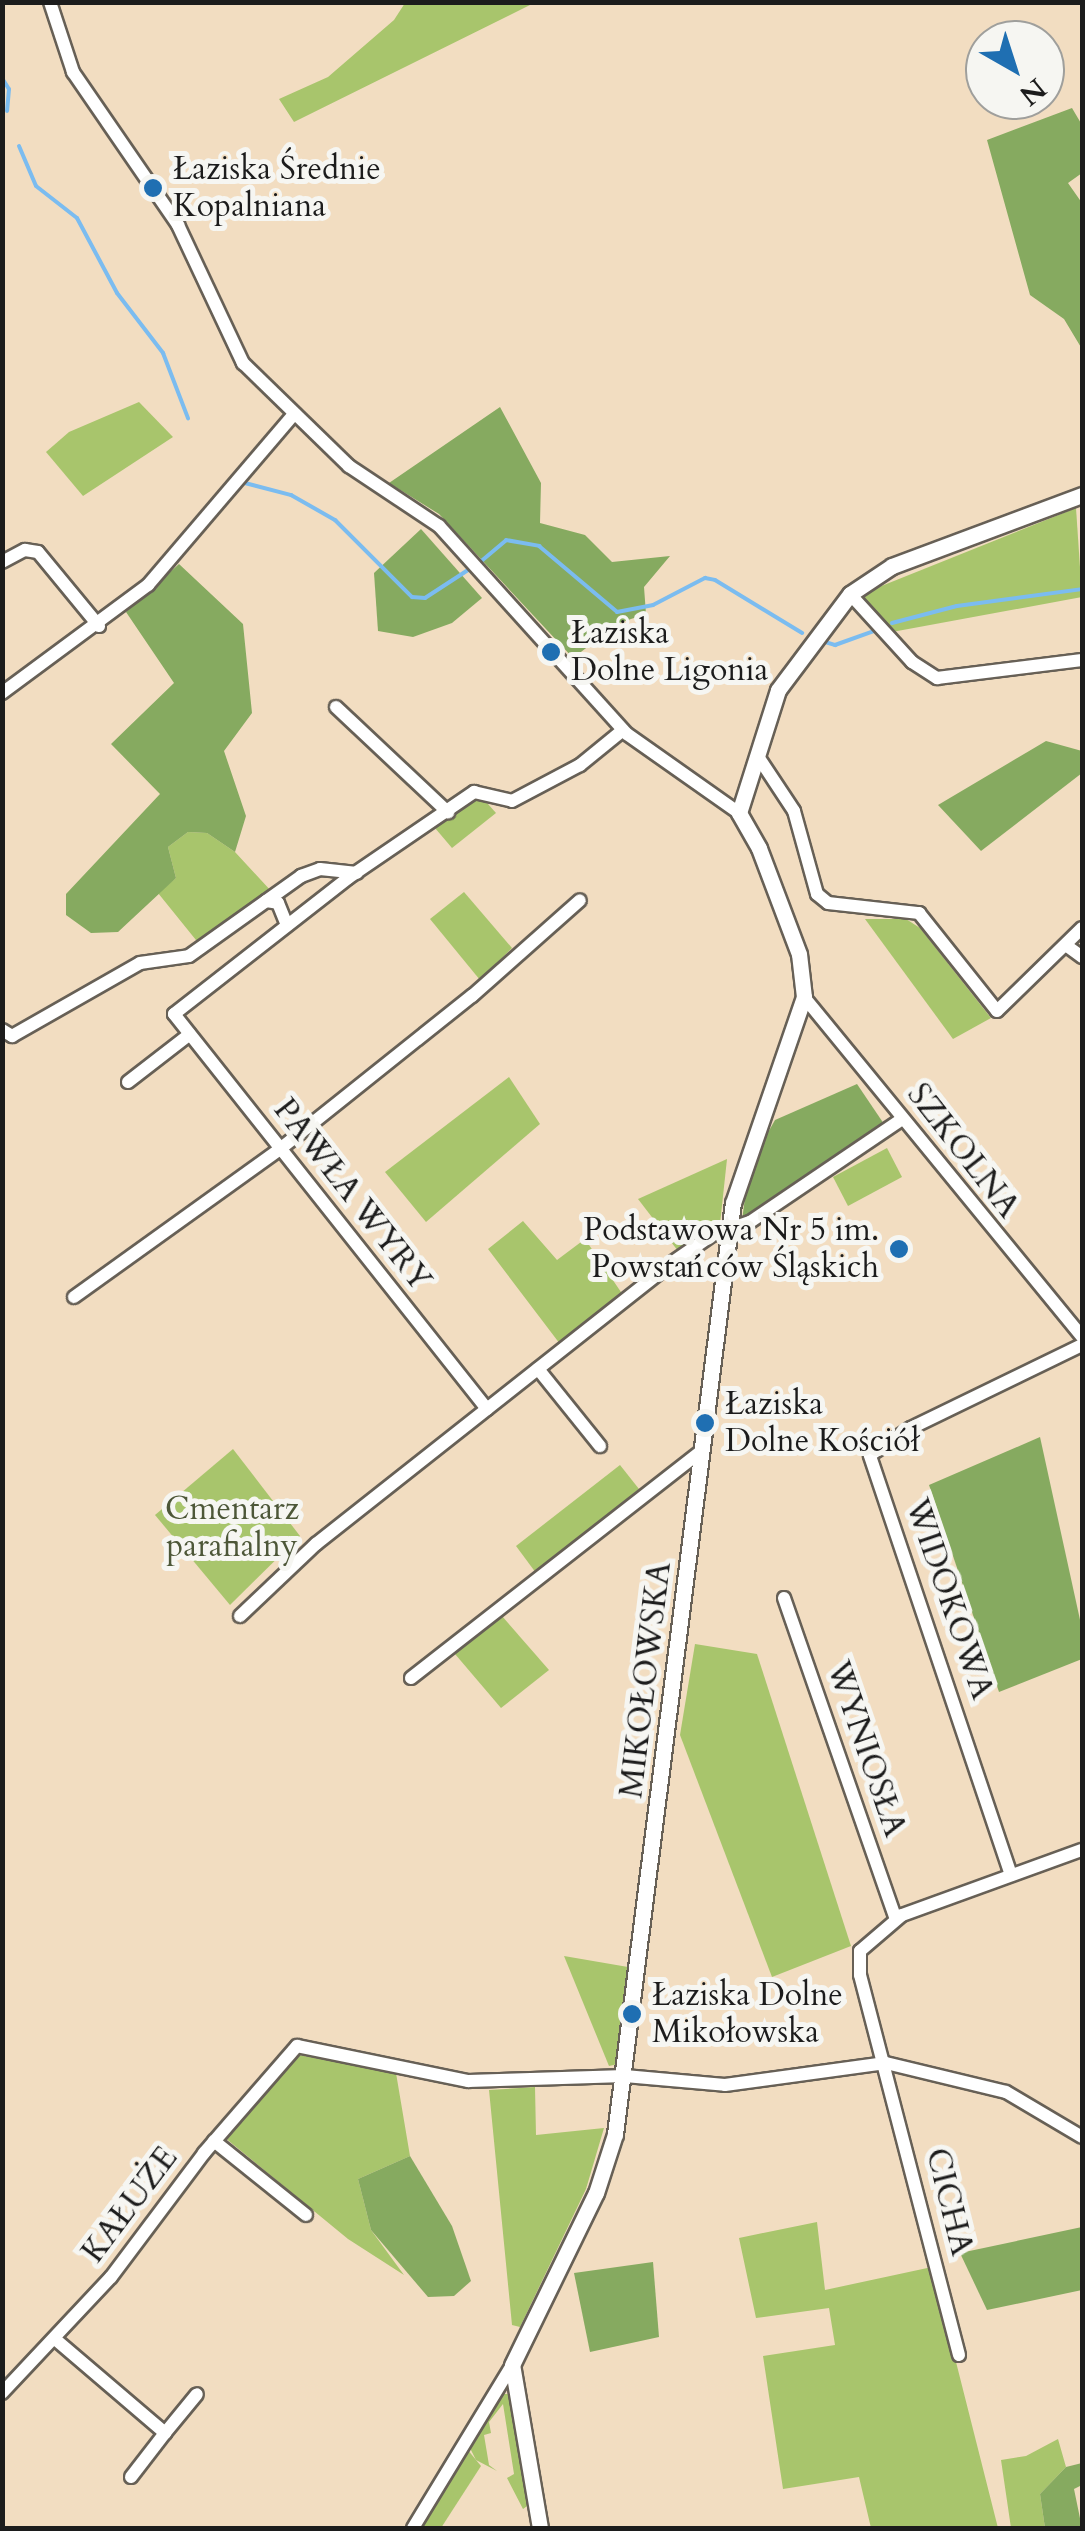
<!DOCTYPE html>
<html>
<head>
<meta charset="utf-8">
<style>
  body { margin:0 }
  #map { position:relative; width:1085px; height:2531px; overflow:hidden; background:#f2ddc1; font-family:Cardo,serif }
  div>[style] { position:absolute }
  .green>* { inset:0; background:#a8c56c }
  .forest>* { inset:0; background:#86aa60 }
  .stream>* { height:4px; margin:-2px; padding:0 2px; transform-origin:2px; border-radius:2px; background:#7bbcf0 }
  .roads { filter:drop-shadow(2px 0 #676056) drop-shadow(-2px 0 #676056) drop-shadow(0 2px #676056) drop-shadow(0 -2px #676056) }
  .minor>* { height:12px; margin:-6px; padding:0 6px; transform-origin:6px; border-radius:6px; background:#fff }
  .tertiary>* { height:15px; margin:-7.5px; padding:0 7.5px; transform-origin:7.5px; border-radius:7.5px; background:#fff }
  .dots>* { width:28px; height:28px; translate:-50% -50%; box-sizing:border-box; border:5px solid #f6f6f2; border-radius:50% }
  span { translate:-50% -50%; white-space:nowrap; text-align:center; line-height:1.15; -webkit-text-stroke:10px #f6f6f2; paint-order:stroke }
  .poi-label { font-size:32px; color:#1c1c1c }
  .left { translate:0 -50%; text-align:left }
  .right { translate:-100% -50%; text-align:right }
  .street-label { font-size:32px; color:#1c1c1c }
  .park-label { font-size:32px; color:#4d5738 }
  .frame { position:absolute; inset:0; border:5px solid #1c1c1c; pointer-events:none }
  .north { position:absolute; left:965px; top:20px; width:100px; height:100px; box-sizing:border-box; background:#f6f6f2; border:2px solid #9f9f9c; border-radius:50%; rotate:141deg; font-size:28px; font-weight:700; line-height:40px; text-align:center; color:#1c1c1c }
  .north::after { content:''; display:block; margin:auto; width:35px; height:45px; background:#1f6fb2; clip-path:polygon(50% 0,100% 100%,50% 72%,0 100%) }
</style>
</head>
<body>
<div id="map">
  <div class="green">
    <i style="clip-path:polygon(405px 3px,534px 3px,294px 122px,279px 99px,328px 77px,394px 20px)"></i>
    <i style="clip-path:polygon(139px 402px,173px 437px,83px 496px,46px 452px,69px 432px)"></i>
    <i style="clip-path:polygon(1076px 508px,1082px 597px,892px 632px,859px 595px)"></i>
    <i style="clip-path:polygon(480px 795px,496px 813px,452px 848px,435px 828px)"></i>
    <i style="clip-path:polygon(188px 832px,207px 833px,235px 852px,272px 892px,200px 945px,158px 893px,176px 878px,168px 847px)"></i>
    <i style="clip-path:polygon(464px 892px,512px 948px,480px 980px,430px 919px)"></i>
    <i style="clip-path:polygon(865px 919px,906px 919px,920px 928px,991px 1018px,953px 1039px)"></i>
    <i style="clip-path:polygon(509px 1077px,540px 1124px,426px 1222px,385px 1172px)"></i>
    <i style="clip-path:polygon(887px 1148px,902px 1177px,848px 1206px,833px 1177px)"></i>
    <i style="clip-path:polygon(727px 1159px,720px 1224px,678px 1251px,638px 1199px)"></i>
    <i style="clip-path:polygon(523px 1221px,557px 1260px,585px 1239px,623px 1295px,560px 1344px,488px 1249px)"></i>
    <i style="clip-path:polygon(233px 1449px,300px 1536px,230px 1605px,155px 1515px)"></i>
    <i style="clip-path:polygon(620px 1465px,639px 1489px,536px 1573px,516px 1546px)"></i>
    <i style="clip-path:polygon(502px 1616px,549px 1670px,501px 1708px,455px 1654px)"></i>
    <i style="clip-path:polygon(695px 1644px,757px 1654px,851px 1946px,772px 1977px,680px 1735px)"></i>
    <i style="clip-path:polygon(564px 1956px,628px 1967px,618px 2064px,609px 2066px)"></i>
    <i style="clip-path:polygon(299px 2055px,396px 2073px,410px 2156px,358px 2179px,371px 2230px,404px 2275px,348px 2239px,224px 2137px)"></i>
    <i style="clip-path:polygon(535px 2087px,536px 2135px,604px 2128px,586px 2189px,520px 2327px,512px 2325px,489px 2090px)"></i>
    <i style="clip-path:polygon(817px 2222px,825px 2290px,932px 2267px,998px 2528px,871px 2528px,859px 2477px,783px 2489px,763px 2356px,835px 2345px,829px 2308px,756px 2318px,739px 2238px)"></i>
    <i style="clip-path:polygon(500px 2394px,512px 2394px,530px 2504px,523px 2509px,507px 2478px,514px 2474px,503px 2404px,489px 2422px,491px 2433px,484px 2435px,489px 2465px,497px 2471px,476px 2460px,469px 2446px)"></i>
    <i style="clip-path:polygon(1058px 2439px,1066px 2467px,1040px 2494px,1045px 2528px,1011px 2528px,1001px 2460px,1026px 2456px)"></i>
    <i style="clip-path:polygon(467px 2449px,481px 2466px,441px 2528px,420px 2528px)"></i>
  </div>
  <div class="forest">
    <i style="clip-path:polygon(1072px 108px,1082px 125px,1082px 173px,1068px 183px,1082px 203px,1082px 349px,1064px 319px,1030px 295px,987px 140px)"></i>
    <i style="clip-path:polygon(500px 407px,541px 483px,540px 523px,585px 535px,612px 562px,670px 556px,644px 587px,646px 614px,619px 623px,573px 658px,439px 514px,389px 483px)"></i>
    <i style="clip-path:polygon(421px 529px,482px 598px,452px 623px,413px 637px,378px 631px,374px 573px)"></i>
    <i style="clip-path:polygon(179px 564px,243px 624px,252px 713px,224px 751px,246px 816px,235px 852px,207px 833px,188px 832px,168px 847px,176px 878px,118px 932px,91px 933px,66px 915px,66px 894px,160px 794px,111px 744px,174px 683px,126px 612px)"></i>
    <i style="clip-path:polygon(1046px 741px,1082px 751px,1082px 773px,981px 851px,938px 805px)"></i>
    <i style="clip-path:polygon(857px 1084px,884px 1124px,742px 1221px,749px 1166px,775px 1120px)"></i>
    <i style="clip-path:polygon(1040px 1437px,1082px 1629px,1082px 1659px,999px 1692px,929px 1485px)"></i>
    <i style="clip-path:polygon(410px 2156px,452px 2226px,471px 2281px,454px 2296px,428px 2297px,371px 2230px,358px 2179px)"></i>
    <i style="clip-path:polygon(1082px 2227px,1082px 2290px,987px 2310px,960px 2253px)"></i>
    <i style="clip-path:polygon(653px 2262px,659px 2337px,590px 2352px,574px 2273px)"></i>
    <i style="clip-path:polygon(1082px 2463px,1082px 2485px,1074px 2489px,1082px 2528px,1045px 2528px,1040px 2494px,1066px 2467px)"></i>
  </div>
  <div class="stream">
    <i style="left:2px;top:78px;width:13px;rotate:58deg"></i>
    <i style="left:9px;top:89px;width:22px;rotate:95deg"></i>
    <i style="left:19px;top:146px;width:43px;rotate:67deg"></i>
    <i style="left:36px;top:186px;width:52px;rotate:38deg"></i>
    <i style="left:77px;top:218px;width:85px;rotate:61.9deg"></i>
    <i style="left:117px;top:293px;width:76px;rotate:52.5deg"></i>
    <i style="left:163px;top:353px;width:70px;rotate:69deg"></i>
    <i style="left:241px;top:482px;width:52px;rotate:14.6deg"></i>
    <i style="left:291px;top:495px;width:51px;rotate:29.6deg"></i>
    <i style="left:335px;top:520px;width:109px;rotate:45deg"></i>
    <i style="left:412px;top:597px;width:13px;rotate:4deg"></i>
    <i style="left:425px;top:598px;width:55px;rotate:-33.1deg"></i>
    <i style="left:479px;top:563px;width:35px;rotate:-40deg"></i>
    <i style="left:506px;top:540px;width:34px;rotate:10deg"></i>
    <i style="left:539px;top:546px;width:102px;rotate:40.2deg"></i>
    <i style="left:617px;top:612px;width:37px;rotate:-11deg"></i>
    <i style="left:653px;top:605px;width:59px;rotate:-27.4deg"></i>
    <i style="left:705px;top:578px;width:10px;rotate:11deg"></i>
    <i style="left:715px;top:580px;width:102px;rotate:31.3deg"></i>
    <i style="left:892px;top:623px;width:67px;rotate:-14.7deg"></i>
    <i style="left:957px;top:606px;width:126px;rotate:-7.7deg"></i>
    <i style="left:822px;top:641px;width:14px;rotate:17deg"></i>
    <i style="left:835px;top:645px;width:41px;rotate:-19.7deg"></i>
  </div>
  <div class="roads">
    <div class="minor">
      <i style="left:50px;top:2px;width:74px;rotate:71.8deg"></i>
      <i style="left:73px;top:72px;width:186px;rotate:55.5deg"></i>
      <i style="left:178px;top:225px;width:153px;rotate:64.8deg"></i>
      <i style="left:243px;top:363px;width:148px;rotate:44.2deg"></i>
      <i style="left:349px;top:466px;width:108px;rotate:33.7deg"></i>
      <i style="left:439px;top:526px;width:280px;rotate:47.9deg"></i>
      <i style="left:627px;top:734px;width:137px;rotate:35.2deg"></i>
      <i style="left:2px;top:562px;width:26px;rotate:-28deg"></i>
      <i style="left:25px;top:550px;width:13px;rotate:9deg"></i>
      <i style="left:38px;top:552px;width:96px;rotate:50.5deg"></i>
      <i style="left:850px;top:594px;width:92px;rotate:47.6deg"></i>
      <i style="left:912px;top:662px;width:30px;rotate:33deg"></i>
      <i style="left:937px;top:678px;width:146px;rotate:-7.1deg"></i>
      <i style="left:2px;top:693px;width:182px;rotate:-36.5deg"></i>
      <i style="left:148px;top:585px;width:225px;rotate:-49.5deg"></i>
      <i style="left:336px;top:707px;width:154px;rotate:43.2deg"></i>
      <i style="left:757px;top:755px;width:67px;rotate:56.5deg"></i>
      <i style="left:794px;top:811px;width:86px;rotate:74.5deg"></i>
      <i style="left:817px;top:894px;width:14px;rotate:39deg"></i>
      <i style="left:828px;top:903px;width:92px;rotate:6.3deg"></i>
      <i style="left:919px;top:913px;width:125px;rotate:51.5deg"></i>
      <i style="left:997px;top:1011px;width:119px;rotate:-44.3deg"></i>
      <i style="left:266px;top:901px;width:12px;rotate:9deg"></i>
      <i style="left:278px;top:903px;width:24px;rotate:68deg"></i>
      <i style="left:1067px;top:946px;width:19px;rotate:36deg"></i>
      <i style="left:804px;top:997px;width:439px;rotate:50.7deg"></i>
      <i style="left:2px;top:1030px;width:12px;rotate:31deg"></i>
      <i style="left:12px;top:1036px;width:147px;rotate:-29.7deg"></i>
      <i style="left:140px;top:963px;width:49px;rotate:-8.1deg"></i>
      <i style="left:189px;top:956px;width:138px;rotate:-35.5deg"></i>
      <i style="left:301px;top:876px;width:20px;rotate:-20deg"></i>
      <i style="left:320px;top:869px;width:37px;rotate:6deg"></i>
      <i style="left:128px;top:1082px;width:78px;rotate:-37.7deg"></i>
      <i style="left:74px;top:1297px;width:254px;rotate:-35.7deg"></i>
      <i style="left:280px;top:1149px;width:246px;rotate:-38.6deg"></i>
      <i style="left:472px;top:996px;width:144px;rotate:-41.6deg"></i>
      <i style="left:538px;top:1369px;width:99px;rotate:51.2deg"></i>
      <i style="left:487px;top:1409px;width:504px;rotate:-128.39deg"></i>
      <i style="left:174px;top:1014px;width:221px;rotate:-38deg"></i>
      <i style="left:348px;top:878px;width:153px;rotate:-34.3deg"></i>
      <i style="left:474px;top:792px;width:39px;rotate:13deg"></i>
      <i style="left:512px;top:801px;width:77px;rotate:-27.9deg"></i>
      <i style="left:580px;top:765px;width:55px;rotate:-39.1deg"></i>
      <i style="left:784px;top:1598px;width:340px;rotate:70.8deg"></i>
      <i style="left:240px;top:1616px;width:105px;rotate:-43.5deg"></i>
      <i style="left:316px;top:1544px;width:455px;rotate:-38.3deg"></i>
      <i style="left:673px;top:1262px;width:47px;rotate:-34.7deg"></i>
      <i style="left:712px;top:1235px;width:40px;rotate:-18.9deg"></i>
      <i style="left:750px;top:1222px;width:184px;rotate:-34.1deg"></i>
      <i style="left:411px;top:1678px;width:369px;rotate:-38deg"></i>
      <i style="left:1011px;top:1875px;width:443px;rotate:-108.6deg"></i>
      <i style="left:870px;top:1455px;width:49px;rotate:-33.4deg"></i>
      <i style="left:911px;top:1428px;width:190px;rotate:-25.9deg"></i>
      <i style="left:214px;top:2141px;width:118px;rotate:38.8deg"></i>
      <i style="left:55px;top:2339px;width:145px;rotate:40.5deg"></i>
      <i style="left:165px;top:2433px;width:50px;rotate:-50.6deg"></i>
      <i style="left:959px;top:2355px;width:393px;rotate:-104.6deg"></i>
      <i style="left:860px;top:1975px;width:24px;rotate:-90deg"></i>
      <i style="left:860px;top:1951px;width:55px;rotate:-40.6deg"></i>
      <i style="left:902px;top:1915px;width:191px;rotate:-19.9deg"></i>
      <i style="left:2px;top:2393px;width:159px;rotate:-46.8deg"></i>
      <i style="left:111px;top:2277px;width:155px;rotate:-53.1deg"></i>
      <i style="left:204px;top:2153px;width:142px;rotate:-49deg"></i>
      <i style="left:297px;top:2046px;width:175px;rotate:11.6deg"></i>
      <i style="left:468px;top:2081px;width:157px;rotate:-1.8deg"></i>
      <i style="left:625px;top:2076px;width:100px;rotate:5.1deg"></i>
      <i style="left:725px;top:2085px;width:162px;rotate:-7.8deg"></i>
      <i style="left:886px;top:2063px;width:123px;rotate:13.6deg"></i>
      <i style="left:1006px;top:2092px;width:88px;rotate:30.6deg"></i>
      <i style="left:131px;top:2477px;width:56px;rotate:-52.3deg"></i>
      <i style="left:413px;top:2528px;width:191px;rotate:-58.7deg"></i>
    </div>
    <div class="tertiary">
      <i style="left:540px;top:2528px;width:165px;rotate:-99.7deg"></i>
      <i style="left:512px;top:2365px;width:191px;rotate:-64deg"></i>
      <i style="left:596px;top:2193px;width:62px;rotate:-72.1deg"></i>
      <i style="left:615px;top:2134px;width:938px;rotate:-82.78deg"></i>
      <i style="left:733px;top:1203px;width:218px;rotate:-71deg"></i>
      <i style="left:804px;top:997px;width:43px;rotate:-96.6deg"></i>
      <i style="left:799px;top:954px;width:113px;rotate:-110.7deg"></i>
      <i style="left:759px;top:848px;width:40px;rotate:-119.7deg"></i>
      <i style="left:739px;top:813px;width:129px;rotate:-72.4deg"></i>
      <i style="left:778px;top:690px;width:120px;rotate:-53.1deg"></i>
      <i style="left:850px;top:594px;width:50px;rotate:-33.7deg"></i>
      <i style="left:892px;top:566px;width:203px;rotate:-20.5deg"></i>
    </div>
  </div>
  <div class="dots">
    <i style="left:153px;top:188px;background:#1f6fb2"></i>
    <i style="left:551px;top:652px;background:#1f6fb2"></i>
    <i style="left:899px;top:1249px;background:#1f6fb2"></i>
    <i style="left:705px;top:1423px;background:#1f6fb2"></i>
    <i style="left:632px;top:2014px;background:#1f6fb2"></i>
  </div>
  <div class="poi-label">
    <span class="left" style="left:173px;top:188px">Łaziska Średnie<br>Kopalniana</span>
    <span class="left" style="left:571px;top:652px">Łaziska<br>Dolne Ligonia</span>
    <span class="right" style="left:879px;top:1249px">Podstawowa Nr 5 im.<br>Powstańców Śląskich</span>
    <span class="left" style="left:725px;top:1423px">Łaziska<br>Dolne Kościół</span>
    <span class="left" style="left:652px;top:2014px">Łaziska Dolne<br>Mikołowska</span>
  </div>
  <div class="street-label">
    <span style="left:963px;top:1151px;rotate:52deg">SZKOLNA</span>
    <span style="left:352px;top:1195px;rotate:52deg">PAWŁA WYRY</span>
    <span style="left:949px;top:1599px;rotate:71deg">WIDOKOWA</span>
    <span style="left:646px;top:1680px;rotate:-83deg">MIKOŁOWSKA</span>
    <span style="left:866px;top:1749px;rotate:71deg">WYNIOSŁA</span>
    <span style="left:949px;top:2202px;rotate:76deg">CICHA</span>
    <span style="left:130px;top:2205px;rotate:-53deg">KAŁUŻE</span>
  </div>
  <div class="park-label">
    <span style="left:232px;top:1528px">Cmentarz<br>parafialny</span>
  </div>
  <div class="frame"></div>
  <div class="north">N</div>
</div>
</body>
</html>
